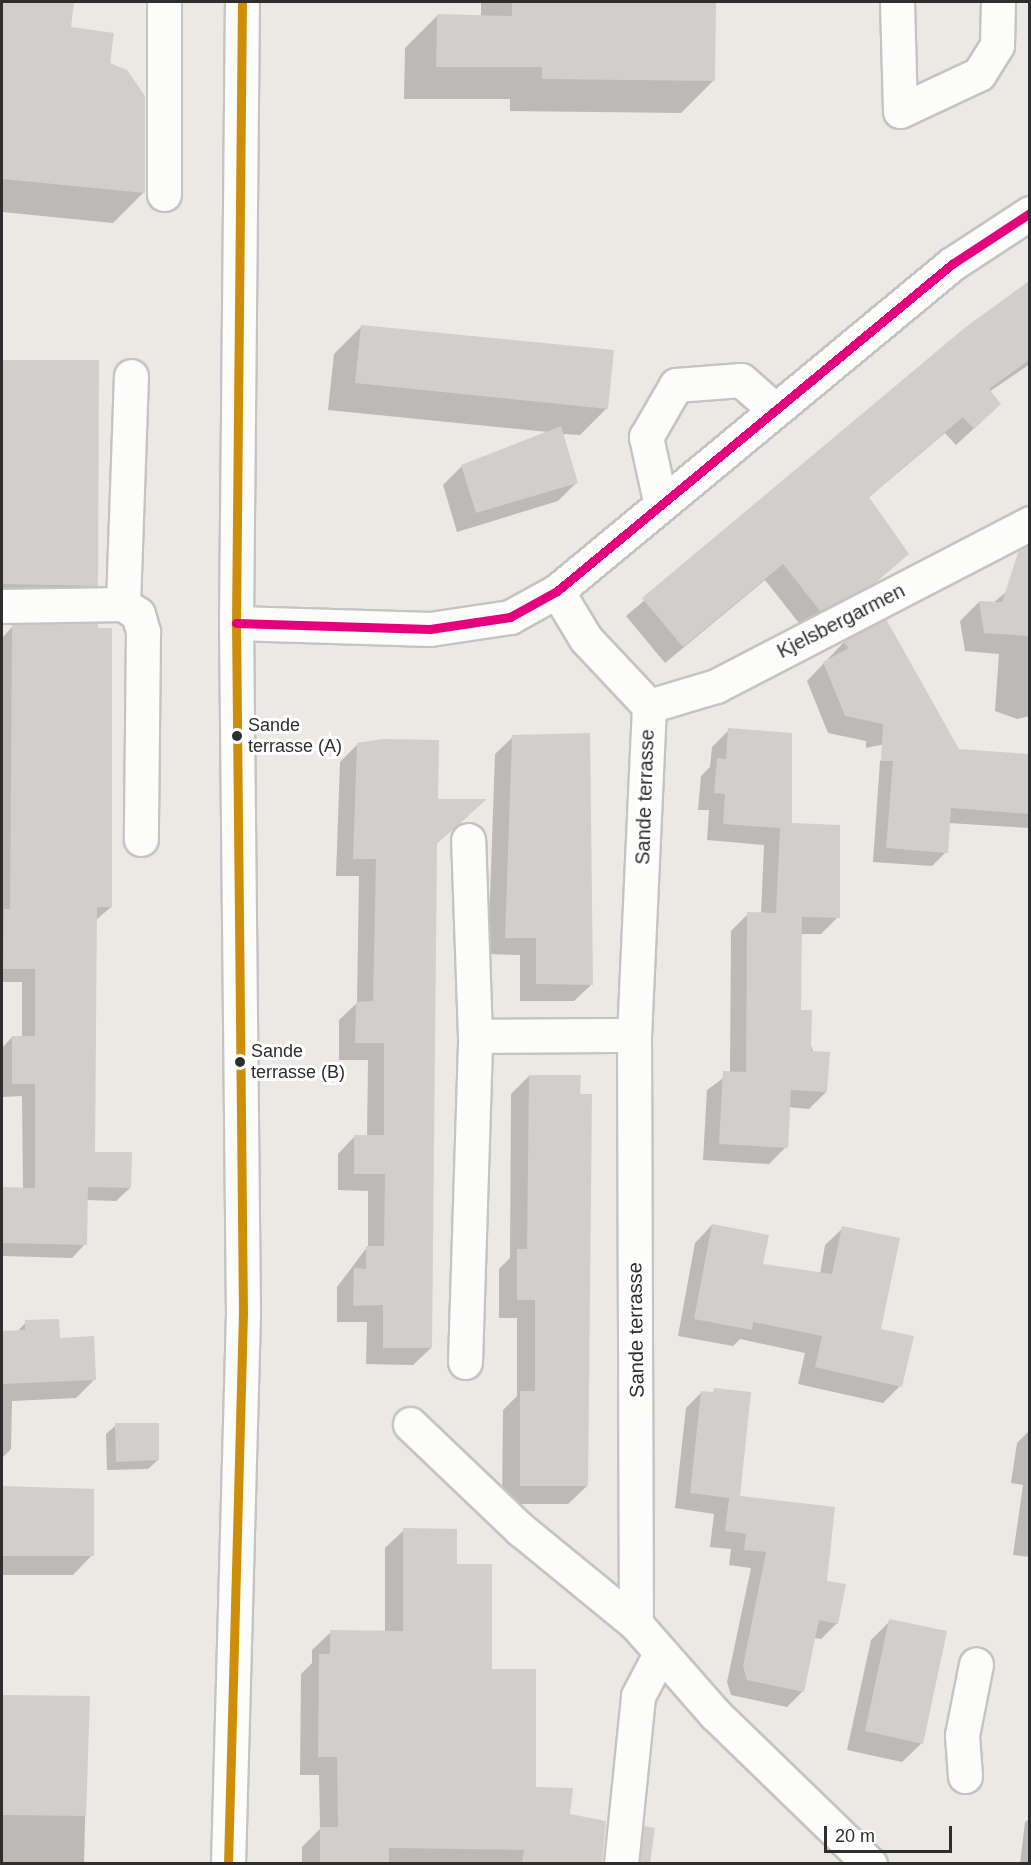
<!DOCTYPE html>
<html>
<head>
<meta charset="utf-8">
<style>
  body { margin:0 }
  #map { position:relative; width:1031px; height:1865px; overflow:hidden; background:#ece8e4; font-family:Helvetica,sans-serif }
  div>[style] { position:absolute }
  .shadow>* { inset:0; background:#0003 }
  .building>* { inset:0; background:#d1cecb }
  .roads { filter:drop-shadow(2px 0 #c5c4c5) drop-shadow(-2px 0 #c5c4c5) drop-shadow(0 2px #c5c4c5) drop-shadow(0 -2px #c5c4c5) }
  .minor>* { height:33px; margin:-16.5px; padding:0 16.5px; transform-origin:16.5px; border-radius:16.5px; background:#fcfcfb }
  .bus-1>* { height:9px; margin:-4.5px; padding:0 4.5px; transform-origin:4.5px; border-radius:4.5px; background:#cf8e09 }
  .bus-2>* { height:9px; margin:-4.5px; padding:0 4.5px; transform-origin:4.5px; border-radius:4.5px; background:#e5007d }
  .dots>* { width:16px; height:16px; translate:-50% -50%; box-sizing:border-box; border:3px solid #fff; border-radius:50% }
  span { translate:-50% -50%; white-space:nowrap; text-align:center; line-height:1.15; -webkit-text-stroke:6px #fff; paint-order:stroke }
  .bus-label { font-size:18px; color:#2e2e2e }
  .left { translate:0 -50%; text-align:left }
  .street-label { font-size:20px; color:#2e2e2e }
  .frame { position:absolute; inset:0; border:3px solid #2e2e2e; pointer-events:none }
  .scale { position:absolute; left:824px; top:1826px; width:128px; height:27px; box-sizing:border-box; border:3px solid #2e2e2e; border-top:0; padding-left:8px; font-size:18px; line-height:21px; white-space:nowrap; color:#2e2e2e; -webkit-text-stroke:4px #fff; paint-order:stroke }
</style>
</head>
<body>
<div id="map">
  <div class="shadow">
    <i style="clip-path:polygon(2px 2px,72px 2px,69px 29px,109px 64px,144px 192px,113px 223px,2px 212px)"></i>
    <i style="clip-path:polygon(481px 2px,714px 2px,714px 80px,681px 113px,510px 111px,510px 99px,404px 99px,405px 48px,438px 15px,481px 16px)"></i>
    <i style="clip-path:polygon(1030px 283px,1030px 364px,989px 392px,982px 421px,956px 445px,945px 433px,868px 498px,907px 554px,856px 599px,802px 627px,765px 580px,665px 663px,626px 616px,968px 327px)"></i>
    <i style="clip-path:polygon(361px 327px,607px 408px,580px 435px,562px 434px,577px 482px,558px 501px,457px 532px,443px 485px,462px 466px,548px 432px,328px 410px,334px 354px)"></i>
    <i style="clip-path:polygon(2px 361px,98px 362px,97px 585px,87px 595px,2px 593px)"></i>
    <i style="clip-path:polygon(1030px 572px,1030px 716px,1017px 719px,995px 711px,999px 654px,965px 651px,960px 621px,979px 602px,993px 603px)"></i>
    <i style="clip-path:polygon(13px 626px,111px 907px,96px 920px,94px 1153px,130px 1188px,116px 1201px,86px 1200px,85px 1244px,72px 1258px,2px 1256px,2px 1189px,23px 1189px,22px 1096px,2px 1097px,2px 1048px,12px 1037px,22px 1037px,22px 982px,2px 982px,2px 638px)"></i>
    <i style="clip-path:polygon(844px 642px,924px 736px,866px 748px,866px 741px,828px 733px,807px 681px)"></i>
    <i style="clip-path:polygon(729px 730px,790px 824px,838px 917px,821px 934px,800px 934px,800px 1011px,826px 1092px,809px 1109px,788px 1107px,786px 1147px,769px 1164px,703px 1160px,707px 1090px,730px 1073px,731px 931px,748px 914px,761px 914px,764px 845px,707px 840px,709px 810px,698px 810px,701px 776px,710px 767px,712px 747px)"></i>
    <i style="clip-path:polygon(513px 737px,592px 984px,574px 1001px,520px 1001px,520px 955px,488px 954px,495px 754px)"></i>
    <i style="clip-path:polygon(358px 744px,437px 801px,468px 816px,436px 844px,431px 1348px,413px 1365px,366px 1364px,367px 1322px,337px 1322px,337px 1287px,368px 1246px,368px 1191px,338px 1190px,338px 1154px,355px 1136px,367px 1136px,368px 1060px,339px 1060px,339px 1020px,357px 1003px,359px 876px,336px 876px,340px 762px)"></i>
    <i style="clip-path:polygon(894px 747px,1030px 757px,1030px 828px,948px 823px,946px 852px,932px 866px,873px 862px,880px 761px)"></i>
    <i style="clip-path:polygon(529px 1076px,587px 1486px,568px 1504px,502px 1504px,503px 1410px,517px 1396px,517px 1318px,499px 1318px,499px 1269px,510px 1258px,511px 1094px)"></i>
    <i style="clip-path:polygon(712px 1225px,762px 1265px,820px 1274px,825px 1245px,843px 1228px,900px 1386px,883px 1403px,798px 1384px,805px 1353px,740px 1339px,733px 1346px,678px 1336px,695px 1243px)"></i>
    <i style="clip-path:polygon(26px 1322px,95px 1379px,76px 1398px,12px 1401px,11px 1449px,2px 1458px,2px 1348px)"></i>
    <i style="clip-path:polygon(702px 1392px,738px 1497px,825px 1582px,837px 1623px,821px 1639px,814px 1638px,803px 1691px,787px 1707px,731px 1695px,727px 1682px,751px 1568px,729px 1565px,731px 1549px,710px 1547px,714px 1514px,675px 1508px,686px 1408px)"></i>
    <i style="clip-path:polygon(116px 1425px,158px 1460px,148px 1469px,107px 1470px,106px 1434px)"></i>
    <i style="clip-path:polygon(1030px 1430px,1030px 1557px,1013px 1555px,1023px 1485px,1011px 1483px,1017px 1443px)"></i>
    <i style="clip-path:polygon(2px 1488px,93px 1491px,92px 1555px,73px 1575px,2px 1575px)"></i>
    <i style="clip-path:polygon(404px 1530px,455px 1565px,535px 1789px,569px 1815px,599px 1864px,302px 1864px,302px 1847px,320px 1829px,319px 1775px,300px 1775px,301px 1674px,312px 1663px,312px 1650px,331px 1632px,385px 1632px,385px 1548px)"></i>
    <i style="clip-path:polygon(890px 1621px,922px 1743px,902px 1762px,847px 1750px,871px 1640px)"></i>
    <i style="clip-path:polygon(2px 1696px,88px 1698px,84px 1864px,2px 1864px)"></i>
    <i style="clip-path:polygon(1030px 1818px,1030px 1864px,1020px 1864px,1025px 1822px)"></i>
    <i style="clip-path:polygon(644px 1828px,653px 1829px,648px 1864px,632px 1864px,635px 1837px)"></i>
  </div>
  <div class="building">
    <i style="clip-path:polygon(2px 2px,74px 2px,71px 27px,114px 33px,110px 63px,127px 70px,145px 96px,145px 193px,2px 179px)"></i>
    <i style="clip-path:polygon(512px 2px,716px 2px,715px 81px,542px 79px,542px 67px,436px 67px,437px 14px,512px 16px)"></i>
    <i style="clip-path:polygon(1029px 281px,1029px 360px,989px 389px,1001px 404px,974px 429px,963px 417px,869px 497px,909px 554px,875px 583px,820px 611px,783px 564px,683px 647px,642px 598px,967px 326px)"></i>
    <i style="clip-path:polygon(361px 325px,614px 350px,608px 409px,355px 383px)"></i>
    <i style="clip-path:polygon(2px 360px,99px 360px,98px 586px,2px 584px)"></i>
    <i style="clip-path:polygon(561px 426px,578px 483px,476px 513px,461px 465px)"></i>
    <i style="clip-path:polygon(1029px 544px,1029px 636px,984px 633px,979px 601px,1002px 602px,1019px 550px)"></i>
    <i style="clip-path:polygon(886px 619px,959px 749px,1029px 754px,1029px 814px,951px 808px,948px 853px,886px 848px,893px 761px,881px 761px,883px 724px,845px 716px,823px 662px,849px 648px,843px 641px)"></i>
    <i style="clip-path:polygon(98px 623px,98px 628px,112px 628px,112px 907px,97px 907px,95px 1152px,132px 1152px,131px 1188px,88px 1187px,87px 1245px,2px 1243px,2px 1187px,35px 1188px,35px 1084px,12px 1084px,12px 1036px,35px 1036px,35px 969px,3px 969px,4px 909px,10px 909px,12px 625px)"></i>
    <i style="clip-path:polygon(728px 728px,792px 733px,792px 823px,840px 825px,840px 918px,802px 917px,801px 1010px,812px 1010px,811px 1051px,830px 1052px,827px 1092px,791px 1090px,788px 1148px,719px 1144px,723px 1071px,746px 1072px,747px 912px,776px 913px,780px 828px,723px 824px,725px 794px,714px 793px,717px 758px,726px 759px)"></i>
    <i style="clip-path:polygon(590px 733px,593px 985px,536px 984px,536px 938px,505px 938px,512px 735px)"></i>
    <i style="clip-path:polygon(383px 739px,439px 740px,438px 799px,487px 799px,437px 843px,432px 1348px,383px 1348px,383px 1305px,353px 1306px,354px 1268px,366px 1269px,366px 1246px,384px 1246px,385px 1174px,354px 1174px,354px 1135px,384px 1135px,384px 1043px,355px 1043px,356px 1002px,373px 1001px,376px 859px,353px 859px,357px 743px)"></i>
    <i style="clip-path:polygon(529px 1075px,581px 1075px,580px 1094px,592px 1094px,588px 1486px,520px 1486px,520px 1391px,535px 1391px,535px 1300px,517px 1300px,517px 1249px,527px 1249px)"></i>
    <i style="clip-path:polygon(712px 1224px,769px 1235px,763px 1264px,832px 1274px,842px 1226px,900px 1238px,881px 1329px,914px 1336px,902px 1387px,815px 1367px,822px 1336px,753px 1322px,752px 1330px,694px 1319px)"></i>
    <i style="clip-path:polygon(59px 1319px,60px 1338px,94px 1336px,96px 1380px,2px 1384px,2px 1331px,25px 1330px,25px 1320px)"></i>
    <i style="clip-path:polygon(714px 1388px,751px 1392px,740px 1496px,835px 1507px,827px 1581px,846px 1584px,838px 1624px,819px 1620px,804px 1692px,747px 1680px,743px 1666px,766px 1552px,744px 1550px,746px 1534px,725px 1531px,729px 1498px,690px 1493px,701px 1391px,713px 1392px)"></i>
    <i style="clip-path:polygon(115px 1423px,159px 1423px,159px 1460px,116px 1462px)"></i>
    <i style="clip-path:polygon(2px 1486px,94px 1489px,94px 1556px,2px 1556px)"></i>
    <i style="clip-path:polygon(403px 1528px,457px 1529px,457px 1564px,492px 1564px,492px 1669px,536px 1669px,536px 1787px,573px 1788px,570px 1814px,606px 1821px,602px 1863px,522px 1863px,524px 1850px,389px 1848px,389px 1863px,320px 1863px,320px 1827px,338px 1827px,337px 1757px,318px 1757px,319px 1654px,330px 1654px,330px 1630px,403px 1631px)"></i>
    <i style="clip-path:polygon(889px 1619px,947px 1631px,923px 1744px,865px 1731px)"></i>
    <i style="clip-path:polygon(2px 1695px,90px 1696px,86px 1816px,2px 1815px)"></i>
    <i style="clip-path:polygon(644px 1826px,655px 1828px,650px 1863px,640px 1863px)"></i>
  </div>
  <div class="roads">
    <div class="minor">
      <i style="left:897px;top:2px;width:109px;rotate:88.4deg"></i>
      <i style="left:900px;top:111px;width:87px;rotate:-25.1deg"></i>
      <i style="left:979px;top:74px;width:34px;rotate:-58deg"></i>
      <i style="left:997px;top:45px;width:43px;rotate:-88.7deg"></i>
      <i style="left:164px;top:194px;width:192px;rotate:-90deg"></i>
      <i style="left:660px;top:501px;width:66px;rotate:-102.3deg"></i>
      <i style="left:646px;top:437px;width:60px;rotate:-60deg"></i>
      <i style="left:676px;top:385px;width:65px;rotate:-4.4deg"></i>
      <i style="left:741px;top:380px;width:44px;rotate:41.3deg"></i>
      <i style="left:557px;top:591px;width:56px;rotate:58.9deg"></i>
      <i style="left:586px;top:639px;width:92px;rotate:46.8deg"></i>
      <i style="left:649px;top:706px;width:329px;rotate:92.6deg"></i>
      <i style="left:634px;top:1035px;width:589px;rotate:89.81deg"></i>
      <i style="left:636px;top:1624px;width:120px;rotate:48.7deg"></i>
      <i style="left:715px;top:1714px;width:216px;rotate:44.1deg"></i>
      <i style="left:123px;top:604px;width:228px;rotate:-88deg"></i>
      <i style="left:2px;top:606px;width:121px;rotate:-0.9deg"></i>
      <i style="left:123px;top:604px;width:18px;rotate:34deg"></i>
      <i style="left:138px;top:614px;width:19px;rotate:74deg"></i>
      <i style="left:143px;top:632px;width:207px;rotate:90.6deg"></i>
      <i style="left:236px;top:623px;width:194px;rotate:1.8deg"></i>
      <i style="left:430px;top:629px;width:81px;rotate:-8.5deg"></i>
      <i style="left:510px;top:617px;width:54px;rotate:-29deg"></i>
      <i style="left:557px;top:591px;width:513px;rotate:-39.62deg"></i>
      <i style="left:952px;top:264px;width:93px;rotate:-33.2deg"></i>
      <i style="left:649px;top:706px;width:70px;rotate:-16.6deg"></i>
      <i style="left:716px;top:686px;width:354px;rotate:-27.4deg"></i>
      <i style="left:475px;top:1036px;width:159px;rotate:-0.4deg"></i>
      <i style="left:465px;top:1362px;width:326px;rotate:-88.2deg"></i>
      <i style="left:475px;top:1036px;width:196px;rotate:-92deg"></i>
      <i style="left:410px;top:1424px;width:152px;rotate:43.7deg"></i>
      <i style="left:520px;top:1529px;width:150px;rotate:39.3deg"></i>
      <i style="left:965px;top:1776px;width:41px;rotate:-94.2deg"></i>
      <i style="left:962px;top:1735px;width:72px;rotate:-78.8deg"></i>
      <i style="left:228px;top:1864px;width:550px;rotate:-88.44deg"></i>
      <i style="left:243px;top:1314px;width:691px;rotate:-90.58deg"></i>
      <i style="left:236px;top:623px;width:621px;rotate:-89.45deg"></i>
      <i style="left:621px;top:1864px;width:169px;rotate:-84.2deg"></i>
      <i style="left:638px;top:1696px;width:47px;rotate:-62.4deg"></i>
    </div>
  </div>
  <div class="bus-1">
    <i style="left:228px;top:1864px;width:550px;rotate:-88.44deg"></i>
    <i style="left:243px;top:1314px;width:691px;rotate:-90.58deg"></i>
    <i style="left:236px;top:623px;width:621px;rotate:-89.45deg"></i>
  </div>
  <div class="bus-2">
    <i style="left:236px;top:623px;width:194px;rotate:1.8deg"></i>
    <i style="left:430px;top:629px;width:81px;rotate:-8.5deg"></i>
    <i style="left:510px;top:617px;width:54px;rotate:-29deg"></i>
    <i style="left:557px;top:591px;width:513px;rotate:-39.62deg"></i>
    <i style="left:952px;top:264px;width:93px;rotate:-33.2deg"></i>
  </div>
  <div class="dots">
    <i style="left:237px;top:736px;background:#2e2e2e"></i>
    <i style="left:240px;top:1062px;background:#2e2e2e"></i>
  </div>
  <div class="bus-label">
    <span class="left" style="left:248px;top:736px">Sande<br>terrasse (A)</span>
    <span class="left" style="left:251px;top:1062px">Sande<br>terrasse (B)</span>
  </div>
  <div class="street-label">
    <span style="left:841px;top:621px;rotate:-27deg">Kjelsbergarmen</span>
    <span style="left:645px;top:797px;rotate:-88deg">Sande terrasse</span>
    <span style="left:636px;top:1330px;rotate:-91deg">Sande terrasse</span>
  </div>
  <div class="frame"></div>
  <div class="scale">20 m</div>
</div>
</body>
</html>
